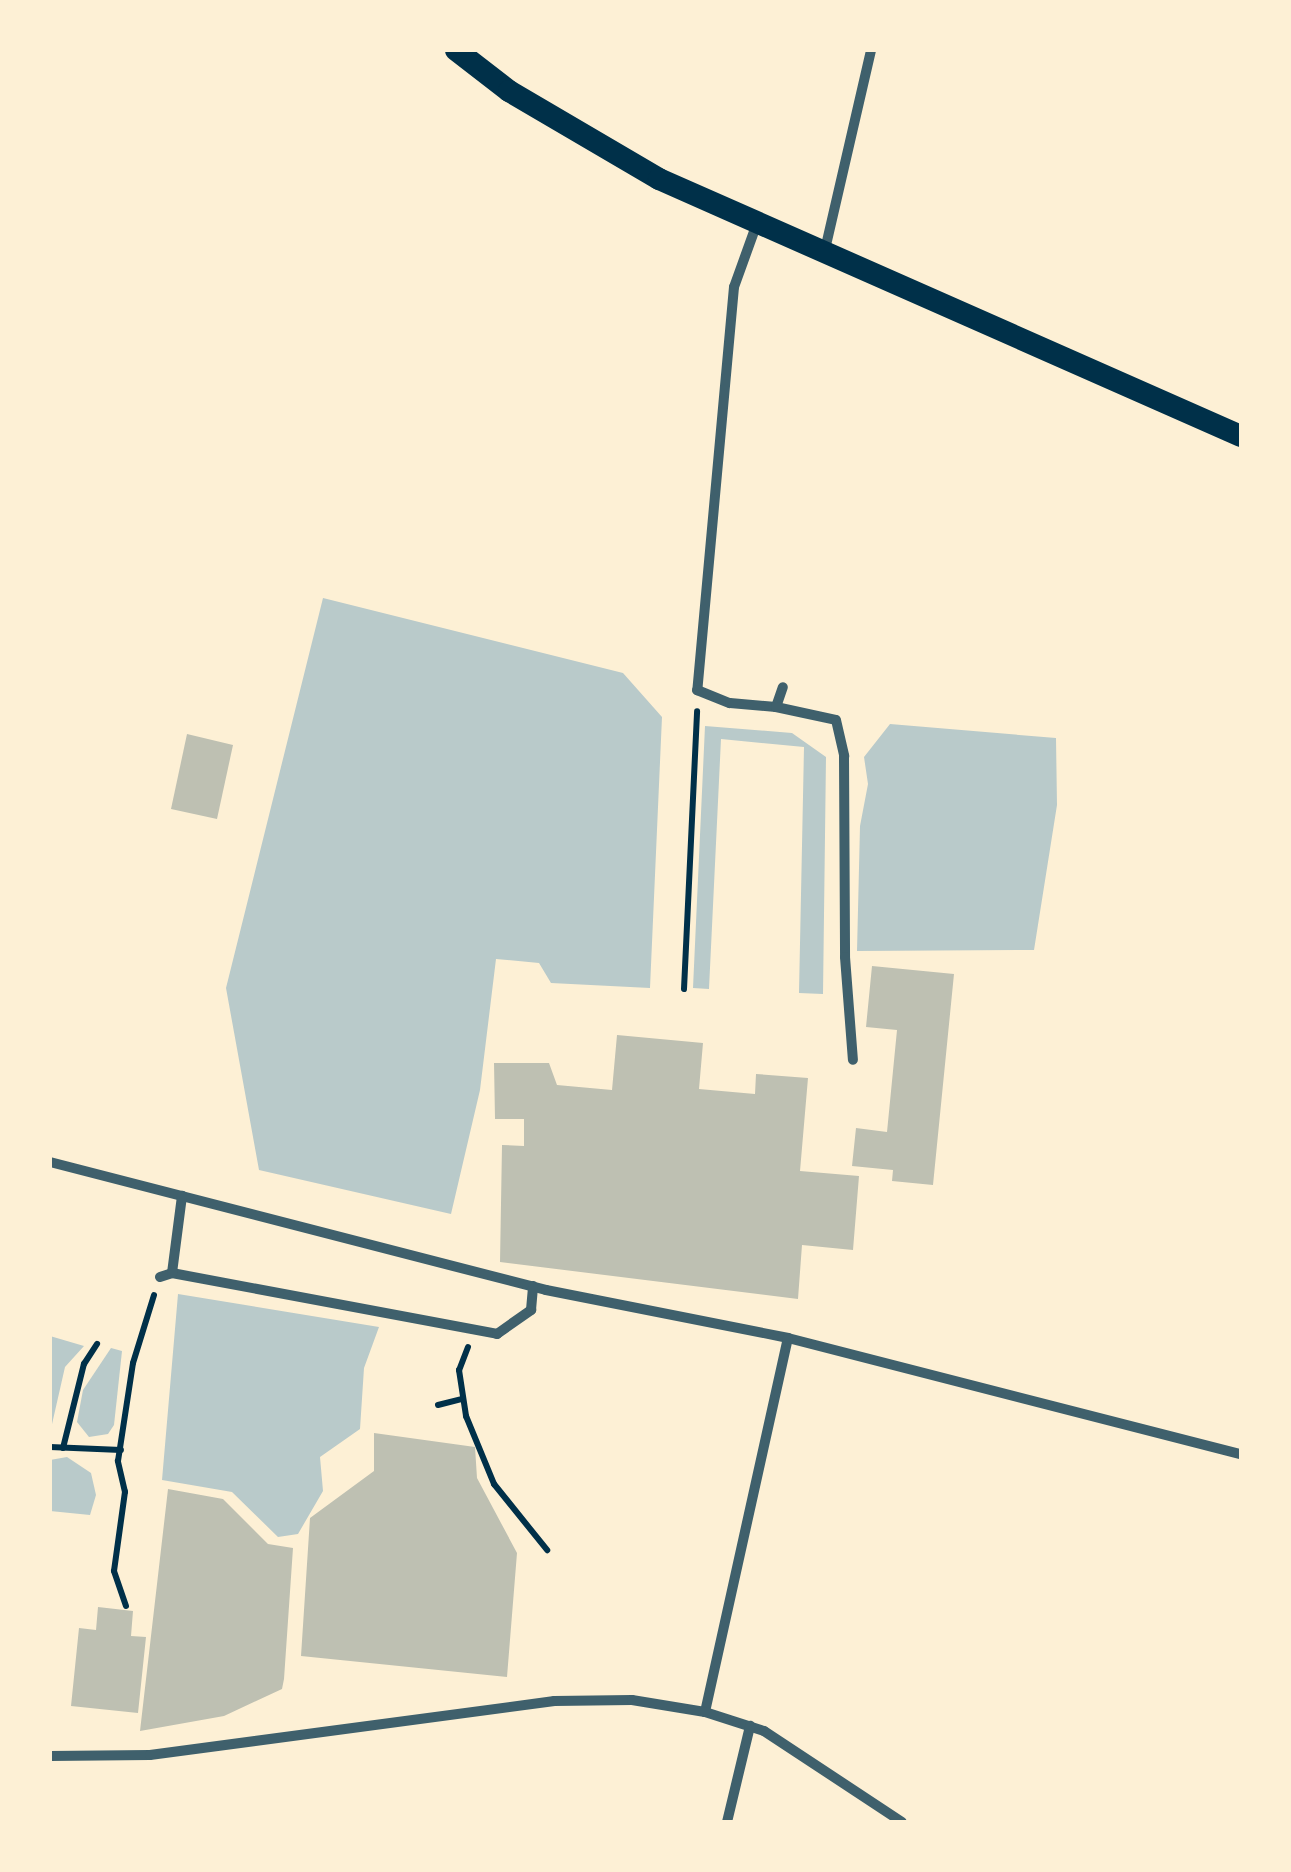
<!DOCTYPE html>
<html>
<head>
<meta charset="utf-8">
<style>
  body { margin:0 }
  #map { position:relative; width:1291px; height:1872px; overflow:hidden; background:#fdf0d5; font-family:Georgia,serif }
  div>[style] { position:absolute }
  .green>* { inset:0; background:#b9caca }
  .building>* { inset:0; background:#bec0b2 }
  .path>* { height:6px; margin:-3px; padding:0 3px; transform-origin:3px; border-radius:3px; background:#003049 }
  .minor>* { height:10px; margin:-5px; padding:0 5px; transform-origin:5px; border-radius:5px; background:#3f606c }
  .primary>* { height:22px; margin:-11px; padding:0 11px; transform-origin:11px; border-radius:11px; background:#003049 }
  span { translate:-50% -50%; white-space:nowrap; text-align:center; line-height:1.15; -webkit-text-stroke:10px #fdf0d5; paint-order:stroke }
  .frame { position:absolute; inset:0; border:52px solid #fdf0d5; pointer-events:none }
</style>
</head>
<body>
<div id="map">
  <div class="green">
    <i style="clip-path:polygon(323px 598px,623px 673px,662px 717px,650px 988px,551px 983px,539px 963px,496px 959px,480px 1090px,451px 1214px,259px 1170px,226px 988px)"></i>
    <i style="clip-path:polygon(890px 724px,1056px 738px,1057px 805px,1034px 950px,857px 951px,860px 826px,868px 784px,864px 757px)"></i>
    <i style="clip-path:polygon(705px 726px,792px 733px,826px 757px,823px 994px,799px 993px,804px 747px,721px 739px,709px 989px,693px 988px)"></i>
    <i style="clip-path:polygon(178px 1294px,379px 1327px,364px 1368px,360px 1429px,320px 1457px,323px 1491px,298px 1534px,278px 1537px,232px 1492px,162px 1480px)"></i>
    <i style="clip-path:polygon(50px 1336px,84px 1346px,65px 1367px,50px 1433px)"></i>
    <i style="clip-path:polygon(111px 1348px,122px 1351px,114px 1425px,108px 1434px,89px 1437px,77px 1422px,83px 1390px)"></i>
    <i style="clip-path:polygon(67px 1457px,91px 1473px,96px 1495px,90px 1515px,50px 1511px,50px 1460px)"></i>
  </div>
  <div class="building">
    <i style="clip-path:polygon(187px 734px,233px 745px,217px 819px,171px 809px)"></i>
    <i style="clip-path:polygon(872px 966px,954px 974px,933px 1185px,892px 1181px,893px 1170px,852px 1166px,856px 1128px,887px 1132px,897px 1030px,866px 1027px)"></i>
    <i style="clip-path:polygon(617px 1035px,703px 1043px,699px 1089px,755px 1094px,756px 1074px,808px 1078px,800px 1171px,859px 1176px,853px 1250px,802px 1245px,798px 1299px,500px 1262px,502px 1145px,524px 1146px,524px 1119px,495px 1119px,494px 1063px,549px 1063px,557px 1085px,612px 1090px)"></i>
    <i style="clip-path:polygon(374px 1433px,475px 1447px,477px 1478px,517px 1553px,507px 1677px,301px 1656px,310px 1518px,374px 1471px)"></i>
    <i style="clip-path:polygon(168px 1489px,223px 1499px,268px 1544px,293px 1548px,284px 1679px,282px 1689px,224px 1716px,140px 1731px)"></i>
    <i style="clip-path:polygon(98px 1607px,133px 1611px,131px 1636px,146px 1637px,138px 1713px,71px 1706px,79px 1628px,96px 1630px)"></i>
  </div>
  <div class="path">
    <i style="left:684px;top:989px;width:278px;rotate:-87.3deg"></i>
    <i style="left:468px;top:1347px;width:25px;rotate:111deg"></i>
    <i style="left:459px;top:1370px;width:47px;rotate:81.3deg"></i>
    <i style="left:466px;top:1416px;width:74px;rotate:67.6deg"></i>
    <i style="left:494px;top:1484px;width:85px;rotate:51.2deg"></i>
    <i style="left:438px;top:1405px;width:25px;rotate:-14deg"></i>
    <i style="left:50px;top:1447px;width:71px;rotate:2.4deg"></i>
    <i style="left:63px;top:1448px;width:87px;rotate:-76deg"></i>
    <i style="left:84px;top:1364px;width:24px;rotate:-57deg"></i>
    <i style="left:126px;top:1606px;width:37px;rotate:-109deg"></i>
    <i style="left:114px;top:1571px;width:80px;rotate:-82.1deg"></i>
    <i style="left:125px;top:1492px;width:32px;rotate:-103deg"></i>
    <i style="left:118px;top:1461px;width:99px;rotate:-81.3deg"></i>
    <i style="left:133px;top:1363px;width:71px;rotate:-72.8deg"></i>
  </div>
  <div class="minor">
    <i style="left:756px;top:226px;width:65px;rotate:109.8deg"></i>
    <i style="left:734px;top:287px;width:405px;rotate:95.2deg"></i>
    <i style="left:697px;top:690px;width:35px;rotate:22deg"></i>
    <i style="left:730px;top:703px;width:46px;rotate:5deg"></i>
    <i style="left:776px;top:707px;width:21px;rotate:-71deg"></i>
    <i style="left:824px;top:254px;width:209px;rotate:-77deg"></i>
    <i style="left:776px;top:707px;width:61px;rotate:12.2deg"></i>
    <i style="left:836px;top:720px;width:37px;rotate:77deg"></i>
    <i style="left:844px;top:756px;width:201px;rotate:89.7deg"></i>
    <i style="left:845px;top:957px;width:103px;rotate:85.6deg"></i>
    <i style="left:50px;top:1162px;width:512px;rotate:14.47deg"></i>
    <i style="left:546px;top:1290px;width:247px;rotate:11.2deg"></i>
    <i style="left:788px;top:1338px;width:468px;rotate:14.4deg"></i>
    <i style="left:172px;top:1273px;width:331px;rotate:10.6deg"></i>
    <i style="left:497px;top:1334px;width:42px;rotate:-35.2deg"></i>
    <i style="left:531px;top:1310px;width:24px;rotate:-85deg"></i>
    <i style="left:160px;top:1277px;width:13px;rotate:-18deg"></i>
    <i style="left:172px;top:1273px;width:78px;rotate:-82.6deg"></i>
    <i style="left:705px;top:1712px;width:383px;rotate:-77.5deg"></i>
    <i style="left:50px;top:1756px;width:100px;rotate:-0.6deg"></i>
    <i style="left:150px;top:1755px;width:408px;rotate:-7.6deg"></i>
    <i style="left:554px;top:1701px;width:78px;rotate:-0.7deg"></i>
    <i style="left:632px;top:1700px;width:74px;rotate:9.3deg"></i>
    <i style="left:705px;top:1712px;width:62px;rotate:17.9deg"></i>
    <i style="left:764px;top:1731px;width:165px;rotate:33.4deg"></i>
    <i style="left:727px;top:1822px;width:99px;rotate:-76.5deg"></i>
  </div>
  <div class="primary">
    <i style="left:456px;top:50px;width:67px;rotate:37.7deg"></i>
    <i style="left:509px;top:91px;width:174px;rotate:30.4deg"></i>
    <i style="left:659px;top:179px;width:636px;rotate:23.83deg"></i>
  </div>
  <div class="frame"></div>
</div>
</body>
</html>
